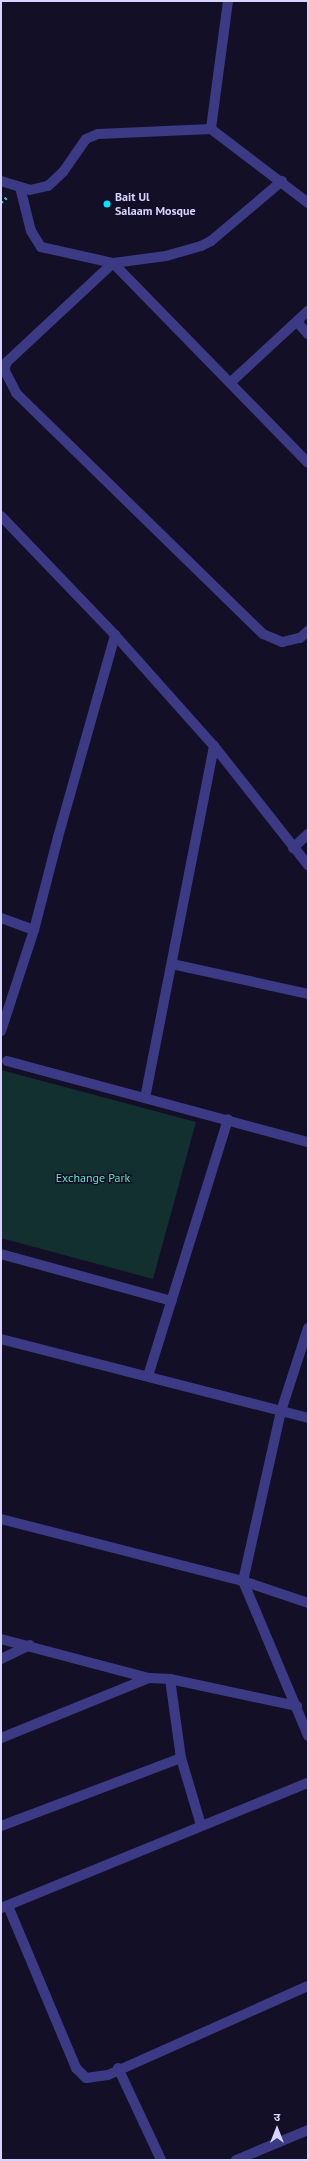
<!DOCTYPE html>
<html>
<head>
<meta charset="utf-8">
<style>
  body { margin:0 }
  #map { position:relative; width:309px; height:2161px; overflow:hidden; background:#130f26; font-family:"PT Sans","Noto Sans Devanagari",sans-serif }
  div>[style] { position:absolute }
  .green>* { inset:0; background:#12302f }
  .path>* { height:2.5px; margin-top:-1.25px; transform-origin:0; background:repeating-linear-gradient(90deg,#2fb8b0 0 2px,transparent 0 5px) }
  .minor>* { height:10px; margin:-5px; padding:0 5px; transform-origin:5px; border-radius:5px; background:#3d3a85 }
  .dots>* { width:11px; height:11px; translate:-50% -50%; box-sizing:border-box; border:2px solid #130f26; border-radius:50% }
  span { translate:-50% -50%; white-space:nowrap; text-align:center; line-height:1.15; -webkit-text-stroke:3px #130f26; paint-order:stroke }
  .poi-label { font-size:12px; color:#d9d4ff; font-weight:700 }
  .left { translate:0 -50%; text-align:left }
  .park-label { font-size:12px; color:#5fe0c0 }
  .frame { position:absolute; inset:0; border:2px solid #d9d4ff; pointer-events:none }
  .north { position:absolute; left:257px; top:2109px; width:40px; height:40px; -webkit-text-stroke:3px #130f26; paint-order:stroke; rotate:0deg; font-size:11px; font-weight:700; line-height:16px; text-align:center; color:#d9d4ff }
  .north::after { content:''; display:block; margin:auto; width:14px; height:18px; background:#d9d4ff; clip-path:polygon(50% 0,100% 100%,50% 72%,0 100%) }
</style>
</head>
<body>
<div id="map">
  <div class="green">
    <i style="clip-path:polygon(1px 1070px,196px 1122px,153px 1279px,1px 1238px)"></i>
  </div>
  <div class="path">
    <i style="left:1px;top:202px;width:8px;rotate:-40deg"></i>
  </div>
  <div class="minor">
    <i style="left:228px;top:1px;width:129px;rotate:97.6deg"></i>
    <i style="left:211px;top:129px;width:122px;rotate:37.3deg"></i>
    <i style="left:1px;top:181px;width:30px;rotate:17deg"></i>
    <i style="left:30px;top:190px;width:18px;rotate:-13deg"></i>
    <i style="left:48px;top:186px;width:21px;rotate:-43deg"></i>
    <i style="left:63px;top:172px;width:40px;rotate:-55.1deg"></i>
    <i style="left:86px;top:139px;width:13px;rotate:-23deg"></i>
    <i style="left:98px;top:134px;width:113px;rotate:-2.5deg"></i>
    <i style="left:282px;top:181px;width:93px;rotate:139.8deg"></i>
    <i style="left:211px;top:241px;width:11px;rotate:153deg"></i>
    <i style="left:201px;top:246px;width:36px;rotate:164deg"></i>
    <i style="left:166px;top:256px;width:53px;rotate:172.5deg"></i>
    <i style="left:113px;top:263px;width:145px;rotate:137deg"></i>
    <i style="left:7px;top:362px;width:8px;rotate:113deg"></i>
    <i style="left:4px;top:369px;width:27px;rotate:63deg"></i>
    <i style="left:16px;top:393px;width:345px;rotate:44.3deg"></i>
    <i style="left:263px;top:634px;width:21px;rotate:23deg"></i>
    <i style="left:282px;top:642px;width:18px;rotate:-13deg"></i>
    <i style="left:300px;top:638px;width:11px;rotate:-41deg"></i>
    <i style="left:20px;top:187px;width:45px;rotate:76deg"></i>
    <i style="left:31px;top:231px;width:19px;rotate:58deg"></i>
    <i style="left:41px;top:247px;width:74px;rotate:12.5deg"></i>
    <i style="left:113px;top:263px;width:279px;rotate:45.7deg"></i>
    <i style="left:298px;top:323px;width:15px;rotate:48deg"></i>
    <i style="left:231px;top:382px;width:105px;rotate:-42.7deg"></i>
    <i style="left:1px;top:516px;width:165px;rotate:46.2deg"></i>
    <i style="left:115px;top:635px;width:149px;rotate:48.3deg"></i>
    <i style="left:214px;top:746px;width:152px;rotate:51.7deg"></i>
    <i style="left:293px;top:848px;width:21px;rotate:-43deg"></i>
    <i style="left:1px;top:918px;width:35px;rotate:20deg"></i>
    <i style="left:172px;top:964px;width:139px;rotate:12.4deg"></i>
    <i style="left:1px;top:1031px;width:106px;rotate:-71.9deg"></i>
    <i style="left:34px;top:930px;width:96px;rotate:-75.5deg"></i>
    <i style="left:58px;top:837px;width:210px;rotate:-74.2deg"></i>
    <i style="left:7px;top:1061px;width:312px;rotate:15.1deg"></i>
    <i style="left:145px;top:1098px;width:359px;rotate:-78.9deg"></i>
    <i style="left:1px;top:1254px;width:177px;rotate:15.4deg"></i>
    <i style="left:308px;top:1328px;width:87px;rotate:108deg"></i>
    <i style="left:281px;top:1411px;width:174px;rotate:102.6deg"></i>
    <i style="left:243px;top:1581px;width:168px;rotate:67.2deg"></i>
    <i style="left:1px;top:1339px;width:317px;rotate:14.4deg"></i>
    <i style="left:148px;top:1376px;width:269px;rotate:-72.7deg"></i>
    <i style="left:1px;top:1519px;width:250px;rotate:14.4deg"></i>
    <i style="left:243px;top:1581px;width:69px;rotate:18.7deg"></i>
    <i style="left:1px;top:1639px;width:153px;rotate:14.8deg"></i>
    <i style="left:149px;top:1678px;width:21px;rotate:3deg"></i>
    <i style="left:170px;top:1679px;width:130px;rotate:12deg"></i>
    <i style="left:1px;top:1659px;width:32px;rotate:-26deg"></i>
    <i style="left:170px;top:1679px;width:80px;rotate:82.1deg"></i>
    <i style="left:181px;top:1758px;width:70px;rotate:73.4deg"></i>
    <i style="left:1px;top:1738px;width:160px;rotate:-22.1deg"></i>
    <i style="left:1px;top:1826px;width:192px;rotate:-20.7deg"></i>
    <i style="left:8px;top:1906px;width:176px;rotate:67.2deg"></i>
    <i style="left:76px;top:2068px;width:14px;rotate:45deg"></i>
    <i style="left:86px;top:2078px;width:22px;rotate:-8deg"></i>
    <i style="left:108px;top:2075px;width:219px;rotate:-24deg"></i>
    <i style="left:1px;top:1908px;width:331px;rotate:-22.2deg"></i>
    <i style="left:118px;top:2068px;width:102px;rotate:64.9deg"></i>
    <i style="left:236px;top:2160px;width:78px;rotate:-22.6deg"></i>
  </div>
  <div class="dots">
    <i style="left:107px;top:204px;background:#00e5ff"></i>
  </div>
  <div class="poi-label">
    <span class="left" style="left:115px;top:204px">Bait Ul<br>Salaam Mosque</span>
  </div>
  <div class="park-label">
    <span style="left:93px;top:1178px">Exchange Park</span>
  </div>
  <div class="frame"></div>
  <div class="north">उ</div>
</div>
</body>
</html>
